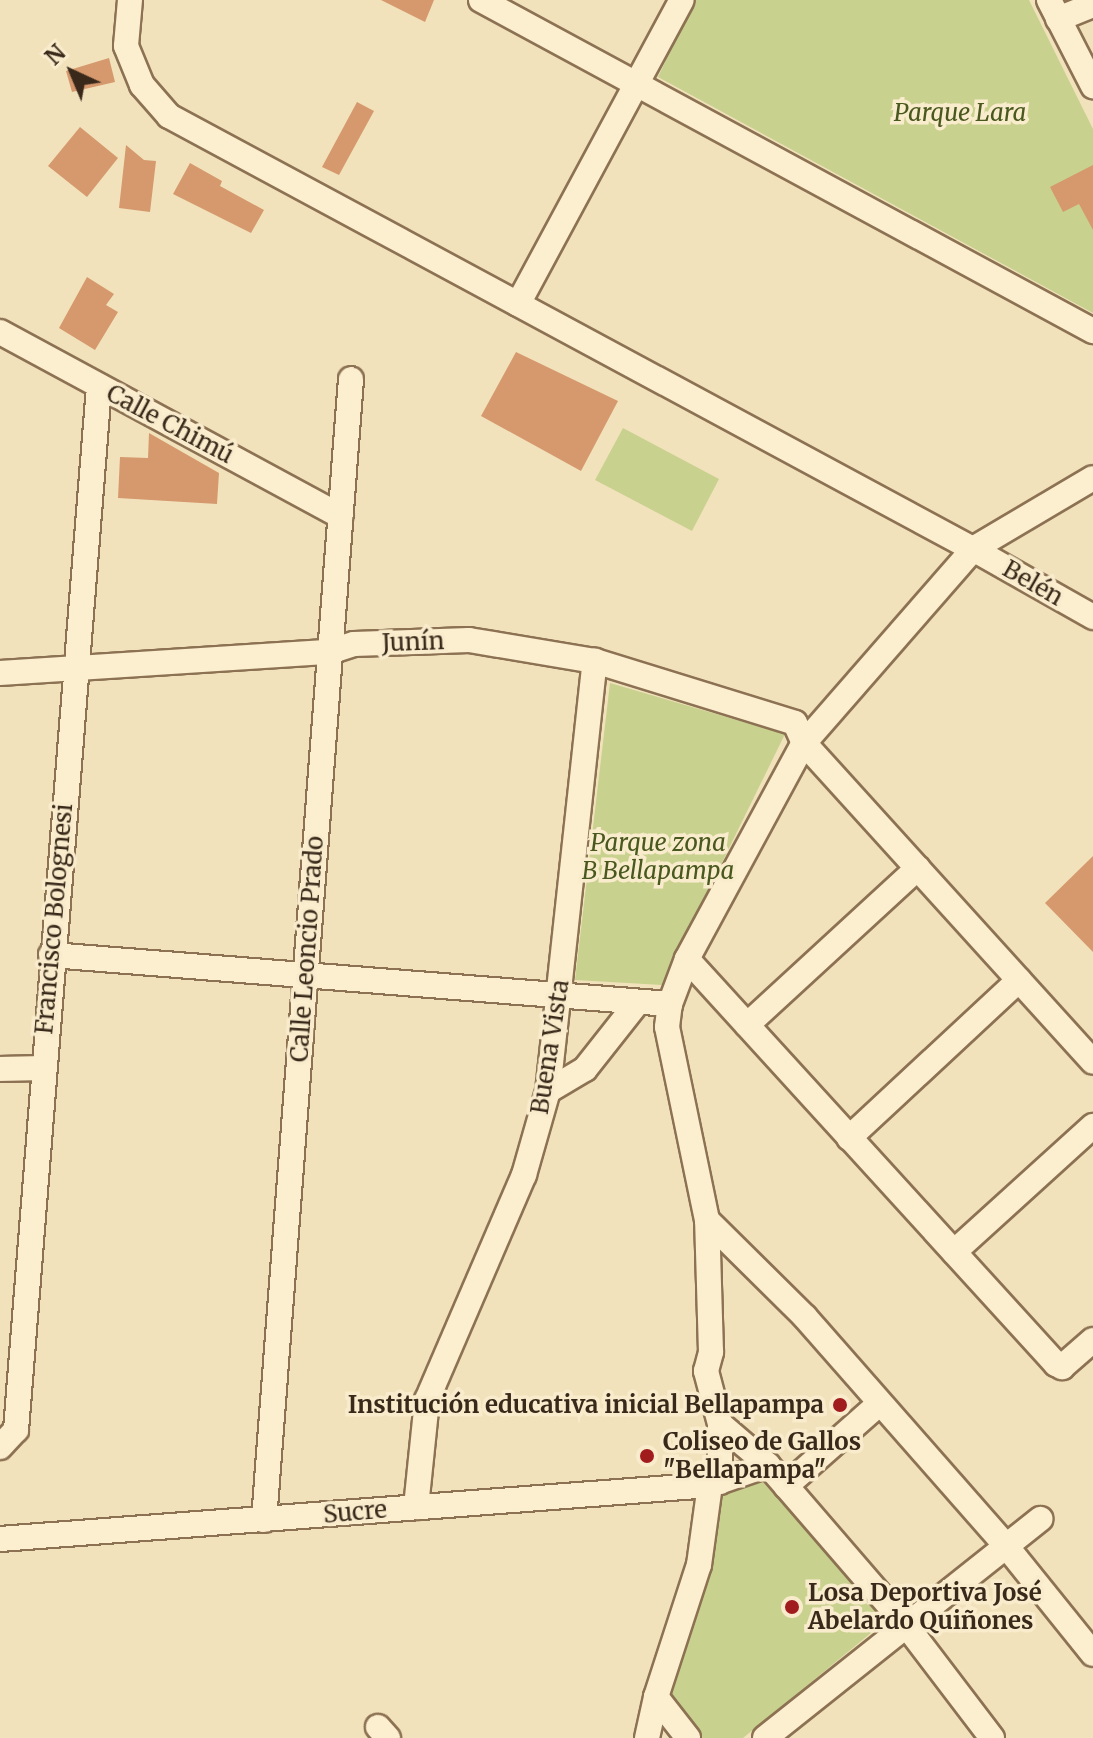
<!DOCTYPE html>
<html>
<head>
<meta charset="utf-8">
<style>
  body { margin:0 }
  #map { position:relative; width:1093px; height:1738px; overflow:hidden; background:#f2e2bc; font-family:Merriweather,serif }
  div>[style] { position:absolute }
  .green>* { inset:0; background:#c9d18f }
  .building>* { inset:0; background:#d5996d }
  .roads { filter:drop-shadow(2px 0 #8c7253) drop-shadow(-2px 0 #8c7253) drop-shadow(0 2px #8c7253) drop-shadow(0 -2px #8c7253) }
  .minor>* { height:24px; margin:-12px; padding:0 12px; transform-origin:12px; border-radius:12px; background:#fcefd0 }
  .dots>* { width:22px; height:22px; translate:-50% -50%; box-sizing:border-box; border:4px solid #f9eccc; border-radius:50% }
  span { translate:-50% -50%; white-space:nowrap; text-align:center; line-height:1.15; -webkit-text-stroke:7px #f9eccc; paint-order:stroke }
  .park-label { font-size:24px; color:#49581e; font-style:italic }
  .street-label { font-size:24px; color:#39291a }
  .poi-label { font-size:24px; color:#39291a; font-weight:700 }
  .right { translate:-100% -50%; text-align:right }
  .left { translate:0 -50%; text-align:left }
  .north { position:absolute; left:32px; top:32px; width:80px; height:80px; -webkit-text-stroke:6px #f9eccc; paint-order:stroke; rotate:316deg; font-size:22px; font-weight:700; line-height:32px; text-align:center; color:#39291a }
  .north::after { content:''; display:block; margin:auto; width:28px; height:36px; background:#39291a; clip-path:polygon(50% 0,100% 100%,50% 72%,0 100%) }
</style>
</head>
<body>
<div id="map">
  <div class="green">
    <i style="clip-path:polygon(695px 0,1029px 0,1093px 129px,1093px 313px,658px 77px)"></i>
    <i style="clip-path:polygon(623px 428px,719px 479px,692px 531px,595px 480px)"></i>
    <i style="clip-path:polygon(610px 683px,785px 734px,662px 985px,575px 980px)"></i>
    <i style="clip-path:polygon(758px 1477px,888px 1619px,743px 1738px,696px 1738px,666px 1701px,694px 1616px,724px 1487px)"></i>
  </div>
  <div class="building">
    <i style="clip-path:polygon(381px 0,434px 0,425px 22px)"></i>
    <i style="clip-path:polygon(109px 58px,115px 82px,72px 92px,66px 71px)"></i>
    <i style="clip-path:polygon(357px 102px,374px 111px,339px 175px,322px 167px)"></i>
    <i style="clip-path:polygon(80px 127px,118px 158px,87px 197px,48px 166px)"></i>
    <i style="clip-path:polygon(126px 145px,144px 160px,156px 161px,150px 212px,119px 208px)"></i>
    <i style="clip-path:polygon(190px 163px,222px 181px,220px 186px,264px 210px,251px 233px,173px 194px)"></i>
    <i style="clip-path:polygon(1093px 165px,1093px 230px,1079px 204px,1063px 212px,1050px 187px)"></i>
    <i style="clip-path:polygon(87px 277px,114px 294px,106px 305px,118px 312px,95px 350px,59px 328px)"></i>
    <i style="clip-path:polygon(516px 352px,618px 401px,581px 471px,481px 416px)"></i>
    <i style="clip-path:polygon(149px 433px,219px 473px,217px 504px,118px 498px,120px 457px,148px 458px)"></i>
    <i style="clip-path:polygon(1093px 856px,1093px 952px,1045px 903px)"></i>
  </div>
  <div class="roads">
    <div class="minor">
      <i style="left:130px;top:0;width:46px;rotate:95deg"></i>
      <i style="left:126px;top:46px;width:42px;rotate:67.7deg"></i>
      <i style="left:142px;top:85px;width:41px;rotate:48.9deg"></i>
      <i style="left:169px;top:116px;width:913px;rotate:28.31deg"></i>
      <i style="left:973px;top:549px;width:138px;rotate:29.5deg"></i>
      <i style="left:481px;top:0;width:696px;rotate:28.41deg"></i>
      <i style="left:1049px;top:0;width:97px;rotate:62.9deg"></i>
      <i style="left:1058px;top:19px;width:38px;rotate:-22deg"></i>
      <i style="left:518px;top:304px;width:345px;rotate:-61.7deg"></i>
      <i style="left:0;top:332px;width:387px;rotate:28.4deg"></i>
      <i style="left:0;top:673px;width:330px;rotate:-3.7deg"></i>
      <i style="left:329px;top:652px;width:26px;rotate:-18deg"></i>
      <i style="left:354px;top:644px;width:115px;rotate:-2deg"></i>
      <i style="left:469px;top:640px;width:128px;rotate:9.5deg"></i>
      <i style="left:595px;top:661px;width:209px;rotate:17.2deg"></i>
      <i style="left:795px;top:723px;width:22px;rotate:66deg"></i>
      <i style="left:804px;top:743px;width:430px;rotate:47.8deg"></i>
      <i style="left:51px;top:955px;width:621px;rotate:4.53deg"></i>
      <i style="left:687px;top:959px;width:548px;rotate:47.66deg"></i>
      <i style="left:1056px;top:1364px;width:7px;rotate:27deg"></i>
      <i style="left:1062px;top:1367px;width:41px;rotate:-41.1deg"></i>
      <i style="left:747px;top:1025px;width:232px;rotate:-42.6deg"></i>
      <i style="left:0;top:1069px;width:43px;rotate:-1.3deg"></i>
      <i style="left:548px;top:1091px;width:43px;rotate:-30.7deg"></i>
      <i style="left:585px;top:1069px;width:85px;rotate:-51.7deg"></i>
      <i style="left:849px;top:1138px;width:232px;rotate:-42.9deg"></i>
      <i style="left:707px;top:1220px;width:138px;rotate:44.7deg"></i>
      <i style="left:805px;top:1317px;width:306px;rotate:48.7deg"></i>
      <i style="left:1007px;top:1547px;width:137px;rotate:51.2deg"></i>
      <i style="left:954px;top:1252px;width:188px;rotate:-42.2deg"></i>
      <i style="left:0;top:1447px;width:23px;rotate:-47deg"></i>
      <i style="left:16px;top:1430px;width:1047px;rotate:-85.45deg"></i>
      <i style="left:720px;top:1482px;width:58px;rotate:-90deg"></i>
      <i style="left:786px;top:1486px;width:125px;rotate:-41.4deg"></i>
      <i style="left:416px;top:1507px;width:108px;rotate:-84.1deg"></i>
      <i style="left:427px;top:1400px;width:245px;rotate:-66.7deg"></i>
      <i style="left:524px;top:1175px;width:87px;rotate:-74.1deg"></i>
      <i style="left:548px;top:1091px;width:433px;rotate:-83.8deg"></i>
      <i style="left:264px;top:1520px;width:1144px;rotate:-85.64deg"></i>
      <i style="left:0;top:1539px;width:712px;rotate:-4.35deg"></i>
      <i style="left:710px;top:1485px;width:61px;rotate:-19deg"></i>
      <i style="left:656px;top:1697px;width:52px;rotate:52deg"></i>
      <i style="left:378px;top:1727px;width:15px;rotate:48deg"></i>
      <i style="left:647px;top:1738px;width:42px;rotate:-77.6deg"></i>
      <i style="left:656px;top:1697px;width:139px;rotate:-72deg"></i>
      <i style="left:699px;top:1565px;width:81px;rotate:-82.2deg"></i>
      <i style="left:765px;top:1738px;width:352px;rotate:-38.5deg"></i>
      <i style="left:992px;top:1738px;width:142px;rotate:-127.3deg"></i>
      <i style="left:906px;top:1625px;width:184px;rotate:-130.8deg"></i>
      <i style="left:786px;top:1486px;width:28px;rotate:-131deg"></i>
      <i style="left:768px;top:1465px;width:63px;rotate:-139.5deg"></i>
      <i style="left:720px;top:1424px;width:55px;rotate:-104.8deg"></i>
      <i style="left:706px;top:1371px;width:20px;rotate:-75deg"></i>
      <i style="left:711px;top:1352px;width:132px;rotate:-91.7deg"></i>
      <i style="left:707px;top:1220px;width:197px;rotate:-101.7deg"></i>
      <i style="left:667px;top:1027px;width:23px;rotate:-83deg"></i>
      <i style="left:670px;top:1004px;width:48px;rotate:-69.3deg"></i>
      <i style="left:687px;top:959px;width:246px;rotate:-61.6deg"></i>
      <i style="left:804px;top:743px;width:257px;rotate:-48.9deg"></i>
      <i style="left:973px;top:549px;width:139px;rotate:-30.6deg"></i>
    </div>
  </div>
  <div class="dots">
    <i style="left:840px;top:1405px;background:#a11d1d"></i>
    <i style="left:647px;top:1456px;background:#a11d1d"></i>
    <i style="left:792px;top:1607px;background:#a11d1d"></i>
  </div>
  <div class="park-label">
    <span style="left:960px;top:113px">Parque Lara</span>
    <span style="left:658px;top:857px">Parque zona<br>B Bellapampa</span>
  </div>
  <div class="street-label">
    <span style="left:170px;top:424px;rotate:28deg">Calle Chimú</span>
    <span style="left:1033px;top:583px;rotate:30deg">Belén</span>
    <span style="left:413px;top:642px;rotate:-2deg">Junín</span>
    <span style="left:54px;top:919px;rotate:-85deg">Francisco Bolognesi</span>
    <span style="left:307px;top:949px;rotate:-86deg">Calle Leoncio Prado</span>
    <span style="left:550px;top:1047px;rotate:-81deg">Buena Vista</span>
    <span style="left:355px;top:1512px;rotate:-5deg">Sucre</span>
  </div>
  <div class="poi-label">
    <span class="right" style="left:824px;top:1405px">Institución educativa inicial Bellapampa</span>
    <span class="left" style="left:663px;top:1456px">Coliseo de Gallos<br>"Bellapampa"</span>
    <span class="left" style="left:808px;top:1607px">Losa Deportiva José<br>Abelardo Quiñones</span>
  </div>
  <div class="north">N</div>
</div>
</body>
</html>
